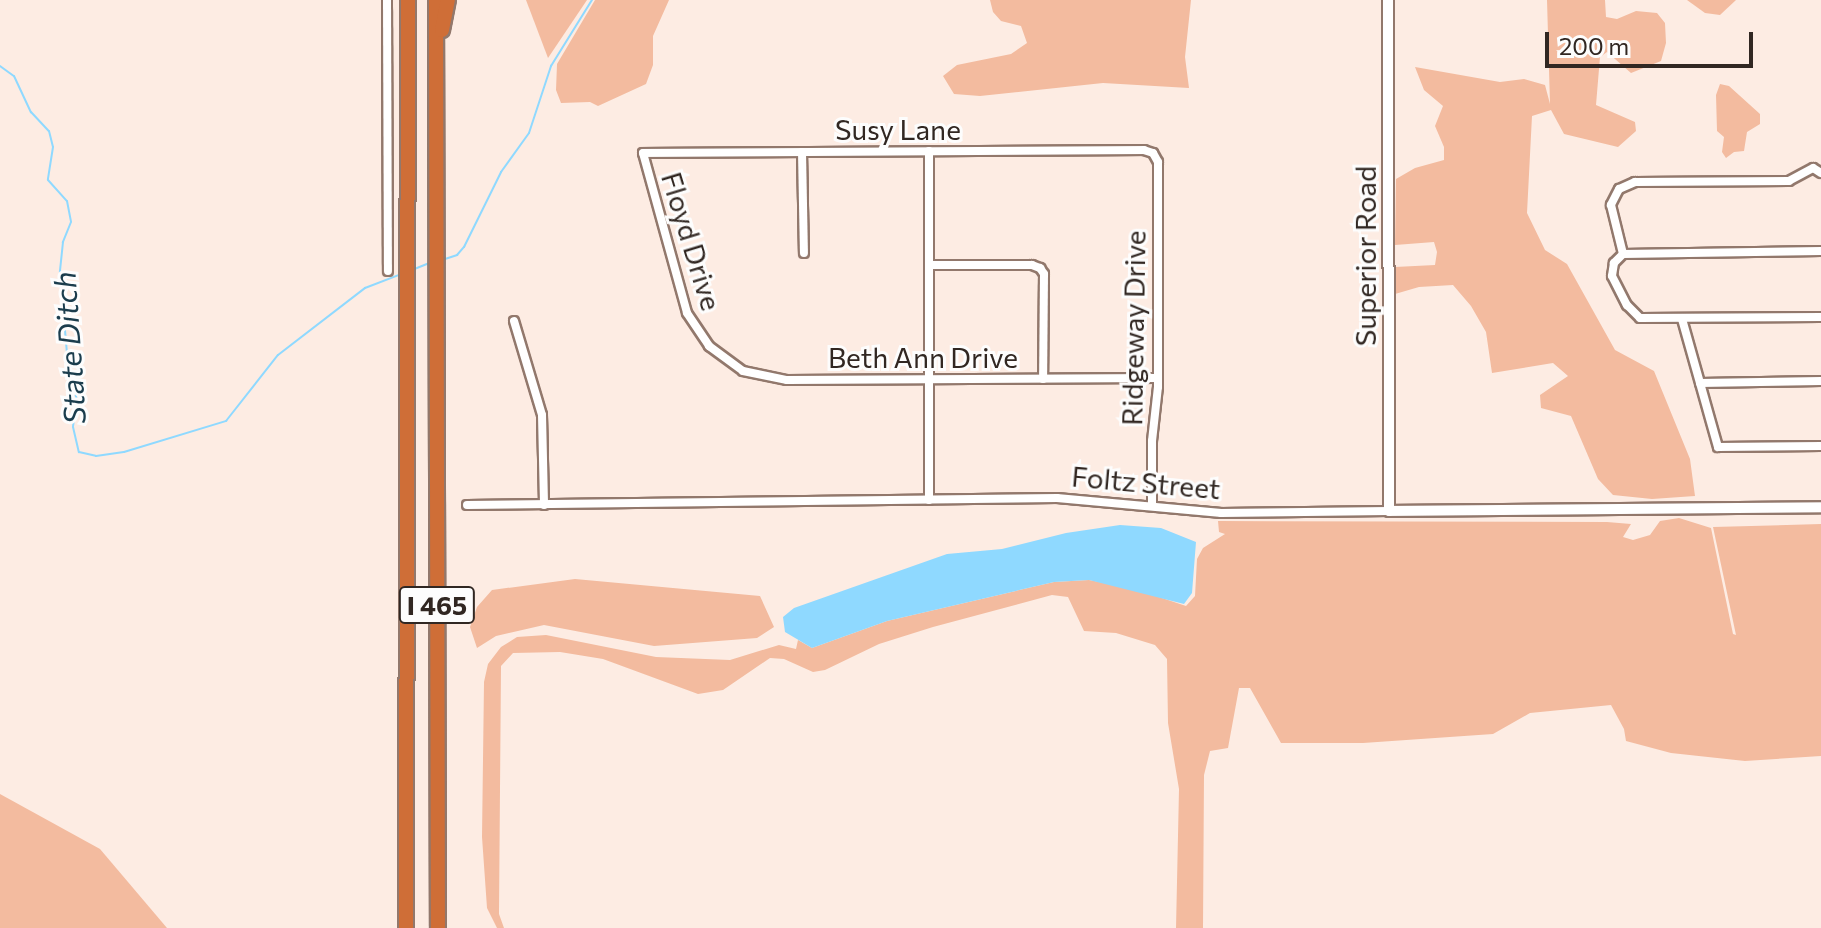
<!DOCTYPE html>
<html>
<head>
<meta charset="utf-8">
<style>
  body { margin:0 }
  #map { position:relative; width:1821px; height:928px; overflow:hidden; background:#fdece3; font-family:Commissioner,sans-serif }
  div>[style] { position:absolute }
  .green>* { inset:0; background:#f3bb9f }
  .water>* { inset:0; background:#8fd9ff }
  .stream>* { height:2px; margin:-1px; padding:0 1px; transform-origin:1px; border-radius:1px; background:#8fd9ff }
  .roads { filter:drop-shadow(2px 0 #92786c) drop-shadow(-2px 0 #92786c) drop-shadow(0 2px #92786c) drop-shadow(0 -2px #92786c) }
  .minor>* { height:8px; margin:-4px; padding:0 4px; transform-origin:4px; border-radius:4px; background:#fff }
  .tertiary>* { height:10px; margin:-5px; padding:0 5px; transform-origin:5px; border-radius:5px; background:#fff }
  .motorway>* { height:14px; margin:-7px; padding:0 7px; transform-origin:7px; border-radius:7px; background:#cf6e37 }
  span { translate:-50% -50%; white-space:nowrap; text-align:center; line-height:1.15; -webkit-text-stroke:6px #fdfdfd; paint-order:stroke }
  .shield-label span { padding:2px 6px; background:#fdfdfd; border:2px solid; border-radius:6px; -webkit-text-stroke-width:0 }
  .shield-label { font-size:26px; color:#312722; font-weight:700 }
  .street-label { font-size:28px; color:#312722 }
  .water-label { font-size:30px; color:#1b3d4d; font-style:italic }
  .scale { position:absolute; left:1545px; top:32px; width:208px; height:36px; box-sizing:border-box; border:4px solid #312722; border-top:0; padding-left:10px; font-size:24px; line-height:28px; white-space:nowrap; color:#312722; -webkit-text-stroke:6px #fdfdfd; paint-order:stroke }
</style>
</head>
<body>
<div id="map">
  <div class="green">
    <i style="clip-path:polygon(526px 0,587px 0,548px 58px)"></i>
    <i style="clip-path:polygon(595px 0,669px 0,653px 36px,653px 65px,646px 84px,598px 106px,590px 102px,561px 103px,556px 90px,557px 64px)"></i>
    <i style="clip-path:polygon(990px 0,1191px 0,1185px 57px,1189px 88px,1103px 83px,980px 96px,954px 94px,943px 76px,957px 65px,1011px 54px,1027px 43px,1021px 26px,1001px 21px,993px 12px)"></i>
    <i style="clip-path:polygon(1547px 0,1605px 0,1606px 17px,1617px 19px,1636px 11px,1657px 13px,1665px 23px,1666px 43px,1661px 61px,1631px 73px,1607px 52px,1600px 57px,1596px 105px,1635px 122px,1636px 131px,1618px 147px,1564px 134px,1551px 110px,1532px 116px,1527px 213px,1545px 250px,1567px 264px,1615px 350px,1654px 371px,1690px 459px,1695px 496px,1652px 499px,1613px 495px,1598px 479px,1571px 416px,1541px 408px,1540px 395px,1568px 376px,1553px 363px,1492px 373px,1486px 332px,1471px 306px,1453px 285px,1419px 287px,1395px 294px,1395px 267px,1435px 265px,1437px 252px,1434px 242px,1395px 245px,1396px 179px,1415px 168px,1444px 160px,1444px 147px,1435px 126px,1443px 106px,1424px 90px,1415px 67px,1500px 82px,1524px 79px,1545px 85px,1550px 104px)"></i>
    <i style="clip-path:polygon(1687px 0,1736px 0,1720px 15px,1705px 13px)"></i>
    <i style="clip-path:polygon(1720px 84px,1729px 86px,1760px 114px,1760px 124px,1747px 132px,1744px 151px,1734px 152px,1726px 158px,1722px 152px,1724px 137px,1717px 131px,1716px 95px)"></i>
    <i style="clip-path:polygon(1679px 518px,1711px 528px,1733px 634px,1736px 635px,1713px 527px,1821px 524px,1821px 756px,1745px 761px,1671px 753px,1626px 741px,1624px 729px,1611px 705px,1530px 713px,1493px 734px,1363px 743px,1281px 743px,1250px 688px,1239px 688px,1228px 748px,1210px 751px,1204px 775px,1203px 928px,1176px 928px,1179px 789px,1168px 723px,1167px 659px,1155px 645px,1116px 633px,1084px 631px,1068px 597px,1052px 595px,933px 627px,879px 644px,825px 670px,813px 672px,784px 659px,770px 658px,723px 690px,698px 694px,603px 659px,560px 652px,513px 653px,501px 666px,499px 914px,504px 928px,497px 928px,487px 908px,482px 837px,484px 682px,488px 664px,501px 647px,517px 637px,546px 635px,656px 657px,730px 660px,779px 645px,796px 649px,798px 640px,812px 648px,887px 621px,1054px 582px,1089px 580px,1132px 588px,1186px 606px,1195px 596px,1197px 559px,1203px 548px,1225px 534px,1219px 532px,1218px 521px,1607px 522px,1631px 524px,1623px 537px,1633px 540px,1650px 535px,1660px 521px)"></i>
    <i style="clip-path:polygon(575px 579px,760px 596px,774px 627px,757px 638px,654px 646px,544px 625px,496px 636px,477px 648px,470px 627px,477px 607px,492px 590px)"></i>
    <i style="clip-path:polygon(0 794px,100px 849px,167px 928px,0 928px)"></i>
  </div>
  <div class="water">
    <i style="clip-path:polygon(1120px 525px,1161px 528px,1196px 542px,1192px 593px,1184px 604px,1089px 580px,1054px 582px,887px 621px,812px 648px,785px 632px,783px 617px,794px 608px,947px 554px,1002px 549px,1066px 533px)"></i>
  </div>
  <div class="stream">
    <i style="left:0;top:66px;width:17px;rotate:36deg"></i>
    <i style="left:14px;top:76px;width:40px;rotate:65deg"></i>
    <i style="left:31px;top:112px;width:26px;rotate:47deg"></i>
    <i style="left:49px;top:131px;width:16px;rotate:76deg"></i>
    <i style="left:53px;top:147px;width:33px;rotate:99deg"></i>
    <i style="left:48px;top:180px;width:28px;rotate:48deg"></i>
    <i style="left:67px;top:201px;width:21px;rotate:79deg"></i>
    <i style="left:71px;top:222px;width:22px;rotate:112deg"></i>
    <i style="left:63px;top:242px;width:30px;rotate:96deg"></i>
    <i style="left:60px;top:272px;width:82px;rotate:85.1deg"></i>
    <i style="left:67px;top:354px;width:48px;rotate:78deg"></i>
    <i style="left:77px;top:401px;width:26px;rotate:99deg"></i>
    <i style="left:73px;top:427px;width:26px;rotate:77deg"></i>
    <i style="left:79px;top:452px;width:17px;rotate:13deg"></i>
    <i style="left:96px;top:456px;width:28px;rotate:-8deg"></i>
    <i style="left:124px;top:452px;width:107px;rotate:-16.9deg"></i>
    <i style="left:226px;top:421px;width:84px;rotate:-51.8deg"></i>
    <i style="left:278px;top:355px;width:110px;rotate:-37.6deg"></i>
    <i style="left:365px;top:288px;width:40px;rotate:-21deg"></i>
    <i style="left:442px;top:260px;width:16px;rotate:-18deg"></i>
    <i style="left:457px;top:255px;width:11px;rotate:-49deg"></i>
    <i style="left:464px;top:247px;width:84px;rotate:-63.7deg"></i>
    <i style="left:501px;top:172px;width:48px;rotate:-54.3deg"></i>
    <i style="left:529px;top:133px;width:71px;rotate:-71.8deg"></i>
    <i style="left:551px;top:66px;width:78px;rotate:-58.2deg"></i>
    <i style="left:412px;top:270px;width:22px;rotate:-22deg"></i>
  </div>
  <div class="roads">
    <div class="minor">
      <i style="left:387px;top:0;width:271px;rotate:89.8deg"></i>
      <i style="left:802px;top:152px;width:101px;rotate:88.9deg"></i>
      <i style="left:1821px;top:173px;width:9px;rotate:-148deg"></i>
      <i style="left:1813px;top:168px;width:27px;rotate:152deg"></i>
      <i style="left:1789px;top:181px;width:154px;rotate:179.6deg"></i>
      <i style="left:1635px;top:182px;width:17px;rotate:156deg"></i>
      <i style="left:1619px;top:189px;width:18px;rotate:117deg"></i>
      <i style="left:1611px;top:205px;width:50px;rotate:76.2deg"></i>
      <i style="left:1623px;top:254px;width:13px;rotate:135deg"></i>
      <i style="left:1614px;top:263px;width:13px;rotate:99deg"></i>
      <i style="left:1612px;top:276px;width:33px;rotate:63deg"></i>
      <i style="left:1627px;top:305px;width:18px;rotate:45deg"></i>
      <i style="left:1640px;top:318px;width:181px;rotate:-0.3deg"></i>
      <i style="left:1623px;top:254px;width:198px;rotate:-0.9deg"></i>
      <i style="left:929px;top:265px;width:103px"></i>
      <i style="left:1032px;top:265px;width:9px;rotate:21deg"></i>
      <i style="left:1040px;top:268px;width:7px;rotate:56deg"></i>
      <i style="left:1044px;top:274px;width:105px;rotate:90.5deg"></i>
      <i style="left:1682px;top:319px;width:133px;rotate:74.3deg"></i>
      <i style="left:1718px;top:447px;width:103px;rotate:-0.6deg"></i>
      <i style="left:514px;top:321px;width:98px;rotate:73.4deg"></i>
      <i style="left:542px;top:415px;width:90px;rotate:88.7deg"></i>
      <i style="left:1700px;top:383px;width:121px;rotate:-0.9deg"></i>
      <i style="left:929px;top:500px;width:349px;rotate:-90deg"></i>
      <i style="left:467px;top:505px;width:590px;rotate:-0.68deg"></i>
      <i style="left:1057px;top:498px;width:165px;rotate:5.2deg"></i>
      <i style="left:1221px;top:513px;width:168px;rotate:-0.7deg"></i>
      <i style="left:1152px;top:506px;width:65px;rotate:-90deg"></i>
      <i style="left:1152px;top:441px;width:54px;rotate:-83.7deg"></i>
      <i style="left:1158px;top:387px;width:225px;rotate:-90deg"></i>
      <i style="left:1158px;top:162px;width:10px;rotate:-119deg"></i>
      <i style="left:1153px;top:153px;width:9px;rotate:-162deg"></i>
      <i style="left:1144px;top:150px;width:501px;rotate:179.66deg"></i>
      <i style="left:643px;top:153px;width:166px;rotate:74.6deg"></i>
      <i style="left:687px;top:313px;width:40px;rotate:56deg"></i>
      <i style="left:709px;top:346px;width:42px;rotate:36.3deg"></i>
      <i style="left:743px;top:371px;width:45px;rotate:11.6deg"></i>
      <i style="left:787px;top:380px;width:370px;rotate:-0.3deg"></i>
    </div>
    <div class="tertiary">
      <i style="left:1388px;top:0;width:511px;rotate:89.89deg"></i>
      <i style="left:1389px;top:511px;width:432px;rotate:-0.5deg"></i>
    </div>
    <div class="motorway">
      <i style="left:436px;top:0;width:928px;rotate:89.88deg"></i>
      <i style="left:442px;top:30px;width:31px;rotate:-79deg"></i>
      <i style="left:406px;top:928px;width:928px;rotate:-89.88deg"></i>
    </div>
  </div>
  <div class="shield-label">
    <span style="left:437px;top:605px">I 465</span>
  </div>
  <div class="street-label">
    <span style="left:898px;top:129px">Susy Lane</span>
    <span style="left:692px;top:241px;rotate:73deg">Floyd Drive</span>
    <span style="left:1365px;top:256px;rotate:-90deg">Superior Road</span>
    <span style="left:1133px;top:328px;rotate:-89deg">Ridgeway Drive</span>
    <span style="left:923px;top:357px">Beth Ann Drive</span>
    <span style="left:1146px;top:482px;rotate:5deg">Foltz Street</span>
  </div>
  <div class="water-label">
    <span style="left:69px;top:348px;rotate:-94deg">State Ditch</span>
  </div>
  <div class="scale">200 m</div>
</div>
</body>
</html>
